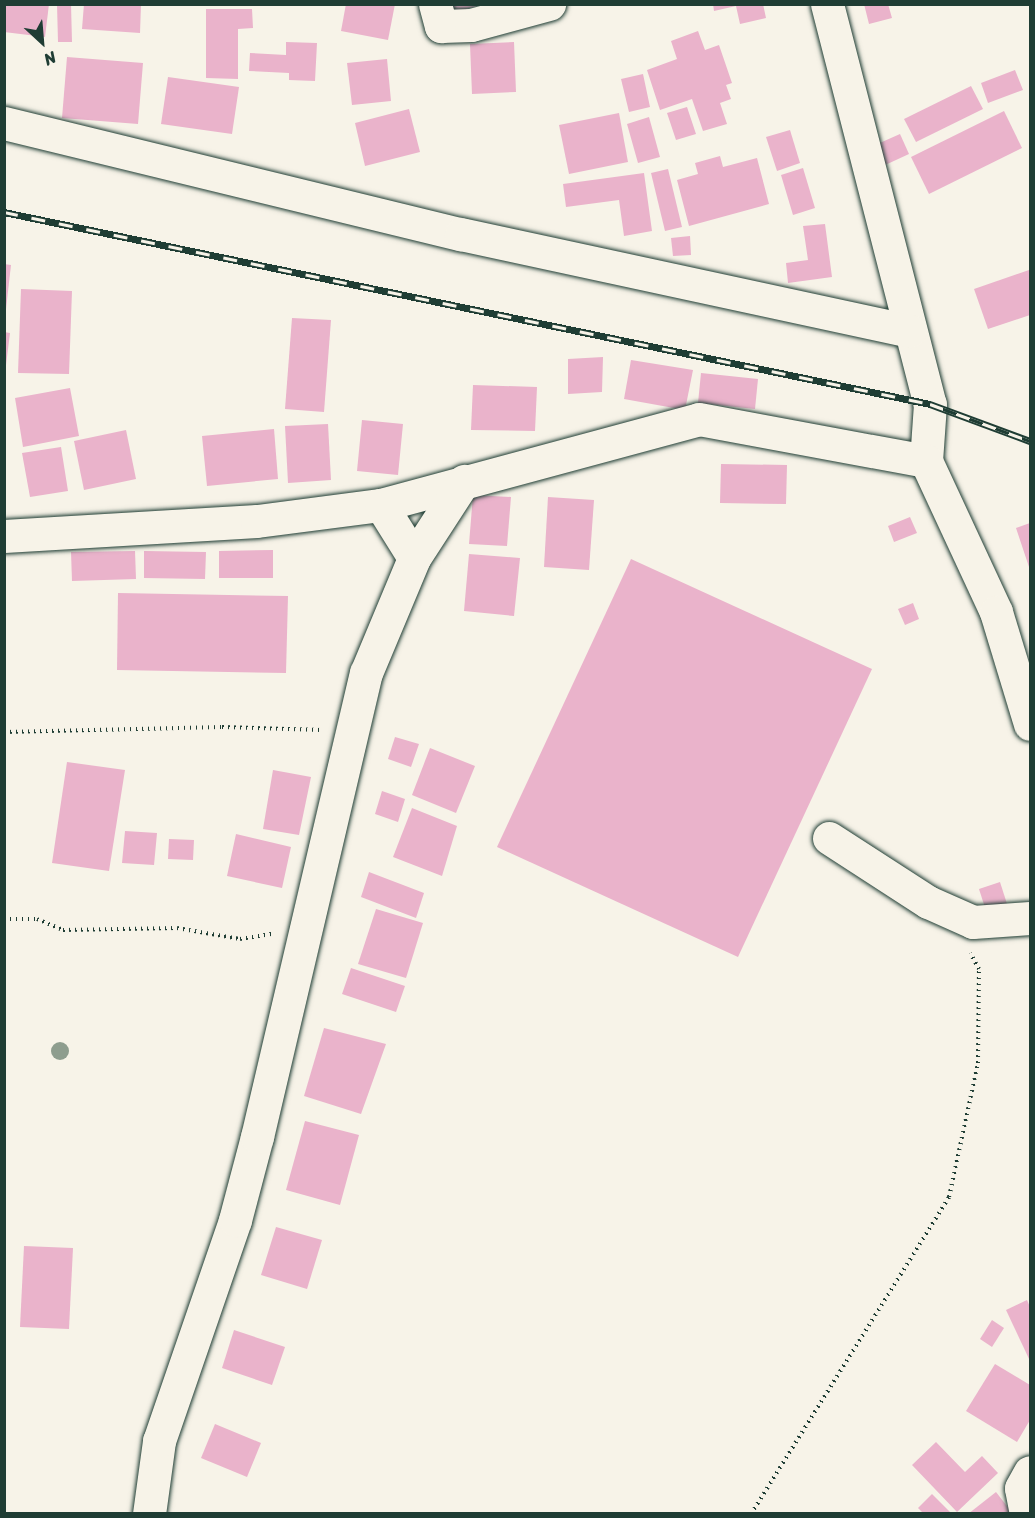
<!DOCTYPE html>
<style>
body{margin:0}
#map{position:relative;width:1035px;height:1518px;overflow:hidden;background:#f7f3e8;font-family:Sriracha,sans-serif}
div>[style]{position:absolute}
.building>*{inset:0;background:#eab3cb}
.path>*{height:4px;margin-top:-2px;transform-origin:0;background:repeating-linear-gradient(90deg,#1f3d34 0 1.5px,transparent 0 6px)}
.roads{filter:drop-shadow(0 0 2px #1f3d34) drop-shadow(0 0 2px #1f3d34)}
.street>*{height:33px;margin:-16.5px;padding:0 16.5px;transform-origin:16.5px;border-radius:16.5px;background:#f7f3e8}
.rail>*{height:7px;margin-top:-3.5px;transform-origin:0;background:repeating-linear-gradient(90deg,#f7f3e8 0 14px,#1f3d34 0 28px);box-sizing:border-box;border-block:2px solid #1f3d34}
.trees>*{width:18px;height:18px;margin:-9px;border-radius:50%;background:#8e9d8e}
span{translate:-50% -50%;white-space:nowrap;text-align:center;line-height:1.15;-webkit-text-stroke:4.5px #f7f3e8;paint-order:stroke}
.frame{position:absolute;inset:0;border:6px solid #1f3d34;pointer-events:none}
.north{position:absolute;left:12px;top:12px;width:60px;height:60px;-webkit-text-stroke:4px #f7f3e8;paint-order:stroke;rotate:154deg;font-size:16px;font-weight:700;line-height:24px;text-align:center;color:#1f3d34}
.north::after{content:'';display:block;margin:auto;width:21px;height:27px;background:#1f3d34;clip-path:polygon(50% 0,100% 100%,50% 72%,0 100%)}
</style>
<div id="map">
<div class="building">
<div style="clip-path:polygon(4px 4px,49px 4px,45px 37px,4px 32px)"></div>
<div style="clip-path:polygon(57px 4px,71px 4px,72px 42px,58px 42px)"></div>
<div style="clip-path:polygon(84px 4px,141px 4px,140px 33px,82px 29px)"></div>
<div style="clip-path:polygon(346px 4px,395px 4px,388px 40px,341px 31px)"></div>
<div style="clip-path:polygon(452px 4px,481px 4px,481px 5px,454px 12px)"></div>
<div style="clip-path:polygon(713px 4px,763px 4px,766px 18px,740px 24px,736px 6px,714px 11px)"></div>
<div style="clip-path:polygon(864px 4px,888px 4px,892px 18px,869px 24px)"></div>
<div style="clip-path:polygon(206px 9px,252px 9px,253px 28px,238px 29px,238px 79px,206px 78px)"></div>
<div style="clip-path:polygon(698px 31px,705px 50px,719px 45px,732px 83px,726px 85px,731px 99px,720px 103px,727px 124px,703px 131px,692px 99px,660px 110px,647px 70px,677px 59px,671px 41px)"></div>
<div style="clip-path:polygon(286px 42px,317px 43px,315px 81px,289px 80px,289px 73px,249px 71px,250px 53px,286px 55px)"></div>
<div style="clip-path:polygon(514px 42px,516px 92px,472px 94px,470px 44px)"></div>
<div style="clip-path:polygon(67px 57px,143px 63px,138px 124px,62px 118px)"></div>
<div style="clip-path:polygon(387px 59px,391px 101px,352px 105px,347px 63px)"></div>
<div style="clip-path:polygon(1015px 70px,1023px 90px,988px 103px,981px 83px)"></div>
<div style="clip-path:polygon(643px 74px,650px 107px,629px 112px,621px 79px)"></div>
<div style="clip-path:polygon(168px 77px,239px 87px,232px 134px,161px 124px)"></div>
<div style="clip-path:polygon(971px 86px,983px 109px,916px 142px,904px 119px)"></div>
<div style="clip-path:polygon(687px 107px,696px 134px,676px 140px,667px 113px)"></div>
<div style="clip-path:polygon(409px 109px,420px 152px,365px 166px,355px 123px)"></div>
<div style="clip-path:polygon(1004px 111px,1022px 148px,929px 194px,911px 157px)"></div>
<div style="clip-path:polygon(619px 113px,628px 162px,569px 174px,559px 125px)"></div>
<div style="clip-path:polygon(649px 117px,660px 157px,638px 163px,627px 124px)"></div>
<div style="clip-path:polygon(790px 130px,800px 163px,777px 171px,766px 137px)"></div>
<div style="clip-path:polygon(900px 134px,909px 154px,883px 166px,873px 146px)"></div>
<div style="clip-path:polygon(720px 156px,723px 167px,757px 158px,769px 204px,689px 226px,677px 180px,698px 174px,695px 163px)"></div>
<div style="clip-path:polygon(803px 168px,815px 208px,793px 215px,781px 175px)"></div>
<div style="clip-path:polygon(668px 169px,682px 227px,665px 231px,651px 173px)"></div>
<div style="clip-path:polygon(644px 173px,652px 231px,624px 236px,619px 200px,566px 207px,563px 184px)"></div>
<div style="clip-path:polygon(825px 224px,832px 277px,788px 283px,786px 263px,808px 260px,803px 226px)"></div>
<div style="clip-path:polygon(690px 236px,691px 255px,673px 256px,671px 238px)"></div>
<div style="clip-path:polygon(4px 264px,11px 265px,6px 309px,4px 309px)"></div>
<div style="clip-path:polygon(1029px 270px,1030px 315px,988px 329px,974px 289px)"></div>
<div style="clip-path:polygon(21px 289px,72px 291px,69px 374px,18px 373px)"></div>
<div style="clip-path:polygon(292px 318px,331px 320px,324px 412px,285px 409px)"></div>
<div style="clip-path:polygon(4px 332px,10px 333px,6px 365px,4px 365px)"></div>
<div style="clip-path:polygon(603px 357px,602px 392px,568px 394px,568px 359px)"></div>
<div style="clip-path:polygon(631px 360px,693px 370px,685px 410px,624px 399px)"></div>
<div style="clip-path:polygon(701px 373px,758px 379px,755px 409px,698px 403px)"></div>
<div style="clip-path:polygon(473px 385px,537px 387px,535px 431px,471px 430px)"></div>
<div style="clip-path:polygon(70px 388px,79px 436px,23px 447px,15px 398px)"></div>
<div style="clip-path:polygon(362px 420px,403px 424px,398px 475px,357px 471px)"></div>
<div style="clip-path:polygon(328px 424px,331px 480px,288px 483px,285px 426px)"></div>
<div style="clip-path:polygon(274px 429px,278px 479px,207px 486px,202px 436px)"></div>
<div style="clip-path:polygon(126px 430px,136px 479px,84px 490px,74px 441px)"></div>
<div style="clip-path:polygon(61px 447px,68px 491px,30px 497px,22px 453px)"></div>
<div style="clip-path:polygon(721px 464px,787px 465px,786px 504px,720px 503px)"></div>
<div style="clip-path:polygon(473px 495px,511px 497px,507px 546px,469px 544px)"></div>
<div style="clip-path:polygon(548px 497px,594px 500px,589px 570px,544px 567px)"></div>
<div style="clip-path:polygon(910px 517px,917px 533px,894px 542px,888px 526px)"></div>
<div style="clip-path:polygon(1030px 523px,1030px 570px,1016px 528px)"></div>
<div style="clip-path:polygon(273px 550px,273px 578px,219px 578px,219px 551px)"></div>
<div style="clip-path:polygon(135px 551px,136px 579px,72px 581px,71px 552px)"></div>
<div style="clip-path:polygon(144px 551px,206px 552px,205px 579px,144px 578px)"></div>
<div style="clip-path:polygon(469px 554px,520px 558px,514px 616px,464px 611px)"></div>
<div style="clip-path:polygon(631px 559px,872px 669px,738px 957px,497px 847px)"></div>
<div style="clip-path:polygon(118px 593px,288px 596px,286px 673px,117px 670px)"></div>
<div style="clip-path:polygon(913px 603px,919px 619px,905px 625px,898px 609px)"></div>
<div style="clip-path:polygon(395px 737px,419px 744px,411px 767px,388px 759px)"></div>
<div style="clip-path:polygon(430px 748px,475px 766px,456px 813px,412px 795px)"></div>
<div style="clip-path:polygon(67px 762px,125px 770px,109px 871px,52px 863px)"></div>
<div style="clip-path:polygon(273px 770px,311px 777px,299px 835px,263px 829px)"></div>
<div style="clip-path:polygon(382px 791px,405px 799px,398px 822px,375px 814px)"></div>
<div style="clip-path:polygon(412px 808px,457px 826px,442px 876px,393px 857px)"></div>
<div style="clip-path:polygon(125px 831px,157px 833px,154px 865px,122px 863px)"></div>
<div style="clip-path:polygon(236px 834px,291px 847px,282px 888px,227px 876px)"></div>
<div style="clip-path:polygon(169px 839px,194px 840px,193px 860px,168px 859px)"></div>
<div style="clip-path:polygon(369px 872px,424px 893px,416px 918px,361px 897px)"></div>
<div style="clip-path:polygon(1000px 882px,1008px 907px,987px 914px,979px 889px)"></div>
<div style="clip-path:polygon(376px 909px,423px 923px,406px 978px,358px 964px)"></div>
<div style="clip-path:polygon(351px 968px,405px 986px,396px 1012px,342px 994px)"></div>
<div style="clip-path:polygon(324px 1028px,386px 1044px,361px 1114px,304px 1096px)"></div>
<div style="clip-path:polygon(305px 1121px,359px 1135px,340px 1205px,286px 1190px)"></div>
<div style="clip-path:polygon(276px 1227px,322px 1240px,307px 1289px,261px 1275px)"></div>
<div style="clip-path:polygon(24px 1246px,73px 1248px,69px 1329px,20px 1327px)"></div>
<div style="clip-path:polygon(1027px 1300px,1030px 1307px,1030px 1361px,1006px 1310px)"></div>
<div style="clip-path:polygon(992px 1320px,1004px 1328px,992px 1347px,980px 1339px)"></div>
<div style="clip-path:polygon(234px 1330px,285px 1347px,272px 1385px,222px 1368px)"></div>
<div style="clip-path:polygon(995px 1364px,1030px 1385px,1030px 1420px,1017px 1442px,966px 1411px)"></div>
<div style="clip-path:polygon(215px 1424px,261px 1443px,247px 1477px,201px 1458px)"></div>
<div style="clip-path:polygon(936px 1442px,965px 1472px,982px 1456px,998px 1473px,957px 1512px,912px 1465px)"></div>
<div style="clip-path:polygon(996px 1492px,1013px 1514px,968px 1514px)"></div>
<div style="clip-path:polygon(932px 1494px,952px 1514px,924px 1514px,918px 1508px)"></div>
</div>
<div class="path">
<div style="left:4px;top:732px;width:218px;rotate:-1.3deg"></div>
<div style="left:222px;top:727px;width:99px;rotate:1.7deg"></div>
<div style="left:4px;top:919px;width:33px"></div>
<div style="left:37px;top:919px;width:28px;rotate:23deg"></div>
<div style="left:63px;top:930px;width:114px;rotate:-1deg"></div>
<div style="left:177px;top:928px;width:64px;rotate:9.9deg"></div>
<div style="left:240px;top:939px;width:33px;rotate:-9deg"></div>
<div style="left:751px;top:1514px;width:374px;rotate:-58deg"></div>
<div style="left:949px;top:1197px;width:137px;rotate:-77.8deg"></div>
<div style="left:978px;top:1063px;width:94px;rotate:-89.4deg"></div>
<div style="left:979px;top:969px;width:18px;rotate:-119deg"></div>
</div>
<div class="roads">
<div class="street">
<div style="left:435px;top:4px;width:23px;rotate:75deg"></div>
<div style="left:441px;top:26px;width:30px;rotate:-2deg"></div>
<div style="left:471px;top:25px;width:81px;rotate:-15.1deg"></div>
<div style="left:827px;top:4px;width:413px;rotate:75.6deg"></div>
<div style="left:930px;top:404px;width:57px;rotate:94deg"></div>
<div style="left:926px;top:461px;width:166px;rotate:65.1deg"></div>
<div style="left:996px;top:612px;width:117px;rotate:73.1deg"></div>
<div style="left:4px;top:123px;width:470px;rotate:13.7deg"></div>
<div style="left:461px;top:234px;width:459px;rotate:12.2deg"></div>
<div style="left:381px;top:505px;width:62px;rotate:58.1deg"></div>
<div style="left:4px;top:536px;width:253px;rotate:-3.4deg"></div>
<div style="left:257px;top:521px;width:125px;rotate:-7.4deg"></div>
<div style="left:381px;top:505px;width:329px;rotate:-15.1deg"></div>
<div style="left:699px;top:419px;width:231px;rotate:10.5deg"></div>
<div style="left:829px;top:838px;width:118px;rotate:32.9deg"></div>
<div style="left:928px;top:902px;width:49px;rotate:24deg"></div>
<div style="left:973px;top:922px;width:57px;rotate:-4deg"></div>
<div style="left:149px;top:1514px;width:74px;rotate:-82.2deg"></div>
<div style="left:159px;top:1441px;width:234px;rotate:-71deg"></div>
<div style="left:235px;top:1220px;width:86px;rotate:-75.2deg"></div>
<div style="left:257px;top:1137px;width:477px;rotate:-76.8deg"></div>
<div style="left:366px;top:673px;width:125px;rotate:-67.3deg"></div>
<div style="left:414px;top:558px;width:92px;rotate:-57deg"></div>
<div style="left:1026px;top:1514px;width:26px;rotate:-101deg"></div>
<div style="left:1021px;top:1488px;width:18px;rotate:-61deg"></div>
</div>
</div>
<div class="rail">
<div style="left:4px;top:212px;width:946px;rotate:11.71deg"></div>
<div style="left:930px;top:404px;width:107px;rotate:20.3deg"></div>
</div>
<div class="trees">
<div style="left:60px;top:1051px"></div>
</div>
<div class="frame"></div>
<div class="north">N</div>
</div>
